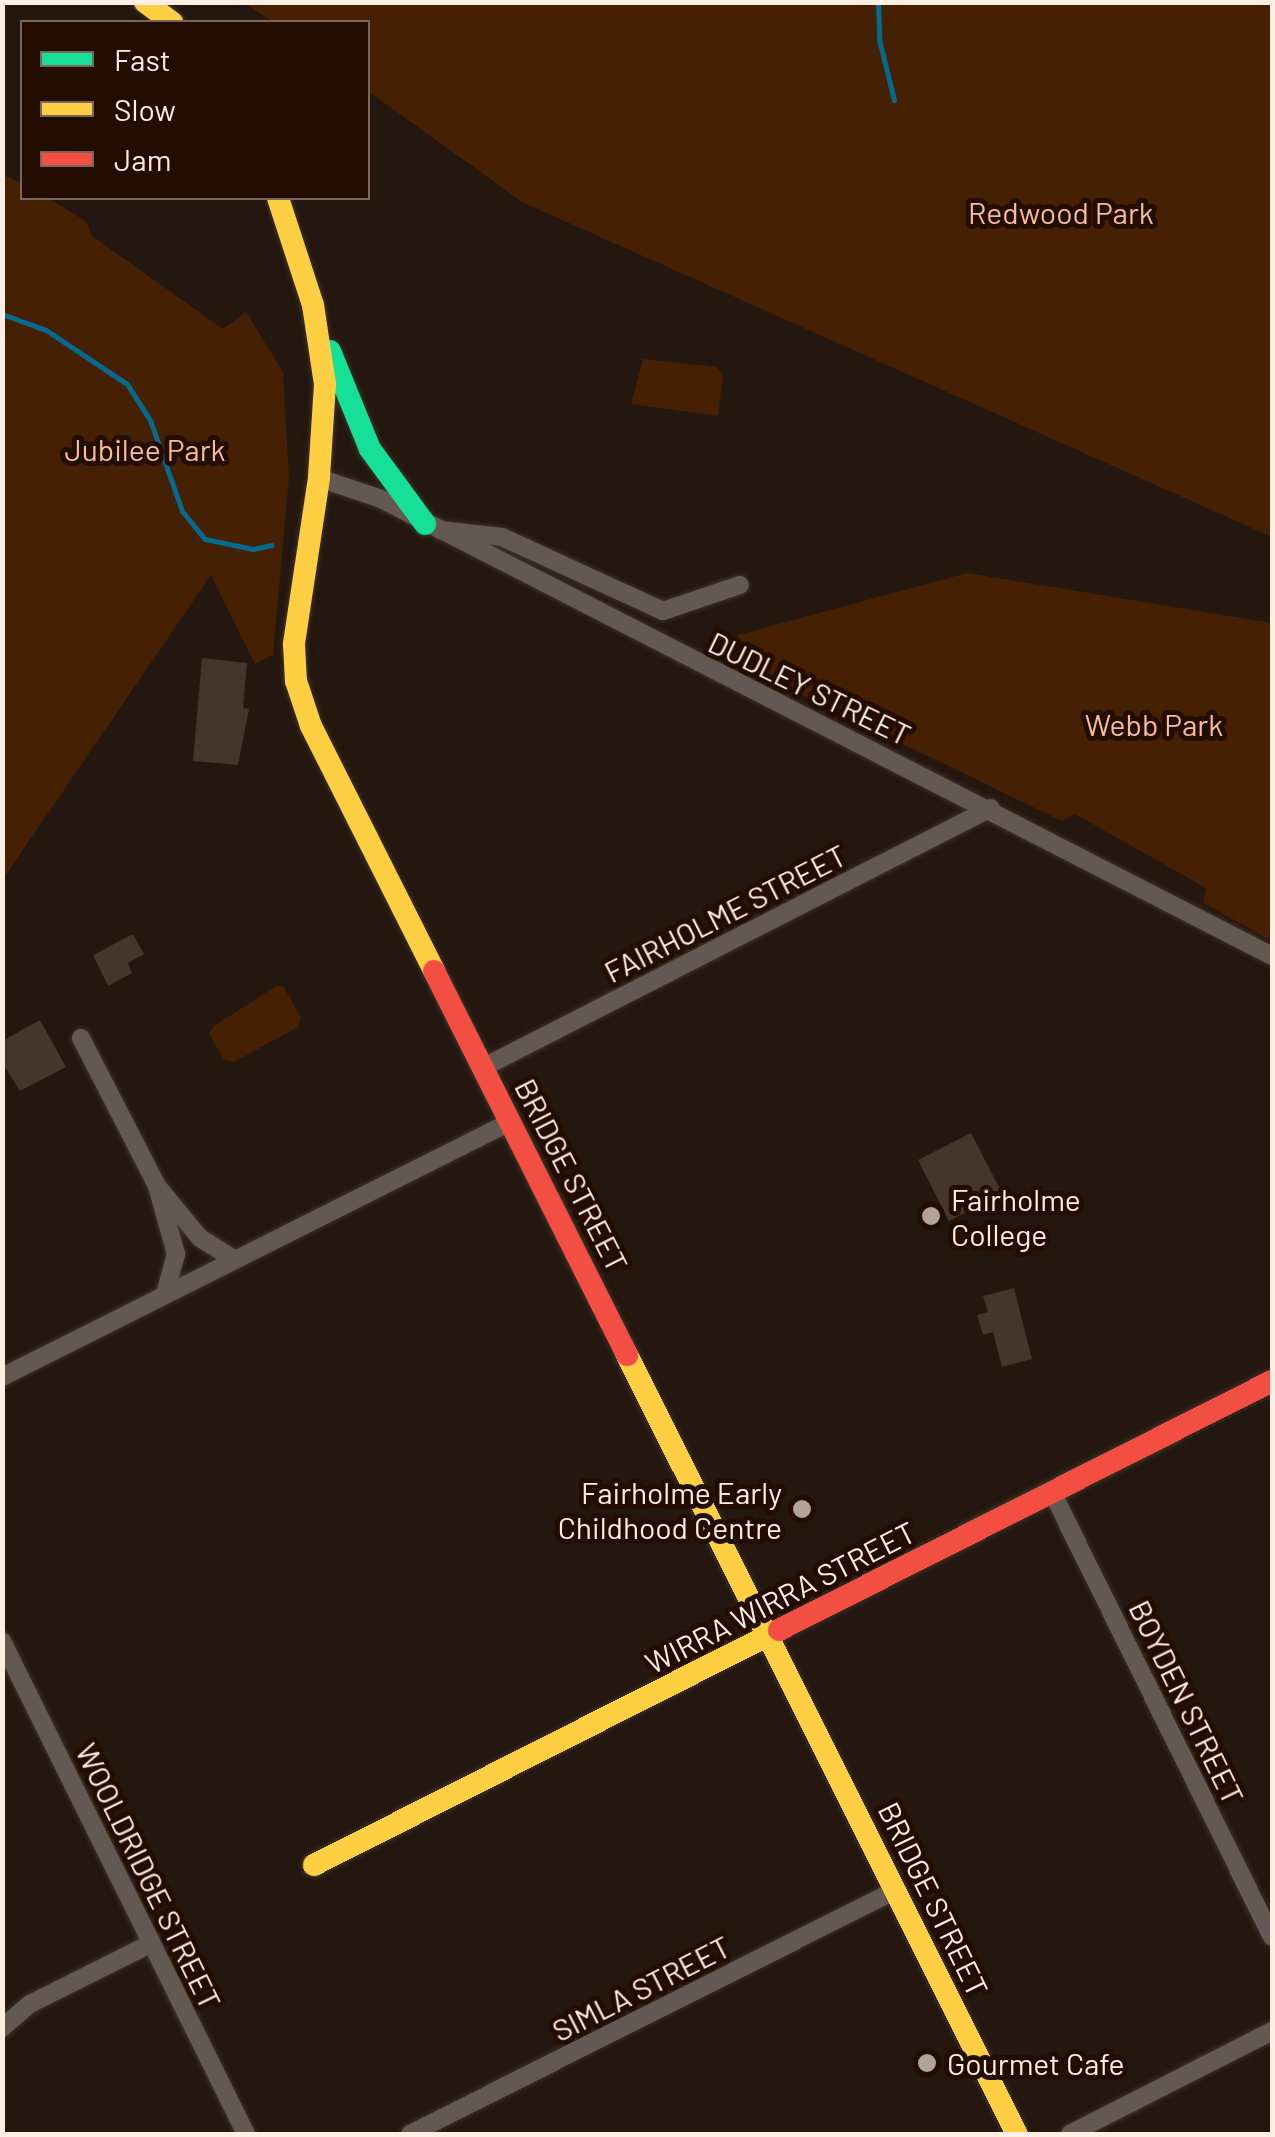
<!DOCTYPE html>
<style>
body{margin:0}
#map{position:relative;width:1275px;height:2137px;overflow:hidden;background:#24170f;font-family:Barlow,sans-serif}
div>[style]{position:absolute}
.green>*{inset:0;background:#462002}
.stream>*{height:5px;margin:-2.5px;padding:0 2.5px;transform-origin:2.5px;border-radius:2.5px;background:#046a8f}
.building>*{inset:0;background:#45352a}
.roads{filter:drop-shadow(0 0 2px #3d322a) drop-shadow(0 0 2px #3d322a)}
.street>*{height:18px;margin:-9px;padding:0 9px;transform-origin:9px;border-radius:9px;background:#645952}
.fast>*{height:22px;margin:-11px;padding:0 11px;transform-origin:11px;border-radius:11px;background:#16e098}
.slow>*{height:22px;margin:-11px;padding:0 11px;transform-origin:11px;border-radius:11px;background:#ffcf43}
.jam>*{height:22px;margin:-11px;padding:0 11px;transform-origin:11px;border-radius:11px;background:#f24e42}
.dots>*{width:28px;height:28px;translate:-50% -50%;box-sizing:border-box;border:5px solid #230c00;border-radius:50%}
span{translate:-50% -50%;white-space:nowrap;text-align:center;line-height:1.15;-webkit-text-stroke:10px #230c00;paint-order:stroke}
.park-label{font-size:30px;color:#f7bd99}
.street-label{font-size:30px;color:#ffeee3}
.poi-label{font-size:30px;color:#ffeee3}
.left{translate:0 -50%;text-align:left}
.right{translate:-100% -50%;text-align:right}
.frame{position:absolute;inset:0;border:5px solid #ffeee3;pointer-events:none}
.legend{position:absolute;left:20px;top:20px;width:350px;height:180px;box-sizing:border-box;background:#230c00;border:2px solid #7b665b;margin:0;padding:12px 18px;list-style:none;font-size:30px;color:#ffeee3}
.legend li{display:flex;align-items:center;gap:20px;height:50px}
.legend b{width:50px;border:2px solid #7b665b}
</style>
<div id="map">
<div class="green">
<div style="clip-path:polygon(245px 3px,1272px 3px,1272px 537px,522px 202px,368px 91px,368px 22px,273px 22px)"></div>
<div style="clip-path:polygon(2px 174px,22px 184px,22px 198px,48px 198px,87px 222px,91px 235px,223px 329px,246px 312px,283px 372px,289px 478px,273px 655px,255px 664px,211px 575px,3px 879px)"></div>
<div style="clip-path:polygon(643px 359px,717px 367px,723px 376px,718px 416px,631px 404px)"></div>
<div style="clip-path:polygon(967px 573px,1272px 623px,1272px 941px,1203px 903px,1206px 888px,1075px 814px,1062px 821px,746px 668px,727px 638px)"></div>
<div style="clip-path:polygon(276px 986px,283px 986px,301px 1018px,298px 1027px,234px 1062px,224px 1060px,209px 1033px,214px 1026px)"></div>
</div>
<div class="stream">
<div style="left:878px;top:2px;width:37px;rotate:88deg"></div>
<div style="left:879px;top:39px;width:63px;rotate:76.2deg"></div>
<div style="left:2px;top:314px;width:47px;rotate:20deg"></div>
<div style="left:46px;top:330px;width:97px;rotate:33.7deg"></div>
<div style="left:127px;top:384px;width:43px;rotate:57.4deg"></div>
<div style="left:150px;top:420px;width:96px;rotate:70.6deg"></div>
<div style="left:182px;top:511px;width:36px;rotate:51deg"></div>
<div style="left:205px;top:539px;width:49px;rotate:11.8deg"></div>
<div style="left:253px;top:549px;width:19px;rotate:-12deg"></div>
</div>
<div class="building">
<div style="clip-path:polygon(202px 658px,247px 663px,243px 708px,249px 709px,238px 765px,193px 761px)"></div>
<div style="clip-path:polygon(133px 934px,144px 954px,128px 963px,132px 973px,108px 986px,93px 955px)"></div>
<div style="clip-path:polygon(40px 1020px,66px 1067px,20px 1091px,2px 1062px,2px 1041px)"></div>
<div style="clip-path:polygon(971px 1133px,1002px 1193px,949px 1221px,918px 1160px)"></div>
<div style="clip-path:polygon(1014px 1288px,1032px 1359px,1002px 1367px,993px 1332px,983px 1335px,977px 1315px,988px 1312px,983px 1296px)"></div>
</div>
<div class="roads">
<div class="street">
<div style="left:319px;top:478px;width:65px;rotate:18.7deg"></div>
<div style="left:381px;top:499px;width:1001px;rotate:27.15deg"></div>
<div style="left:440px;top:530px;width:62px;rotate:6.4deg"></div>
<div style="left:502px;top:537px;width:177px;rotate:24.7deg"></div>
<div style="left:663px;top:611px;width:81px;rotate:-18.7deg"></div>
<div style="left:81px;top:1038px;width:166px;rotate:62.8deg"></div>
<div style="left:157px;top:1186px;width:67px;rotate:50.4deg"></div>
<div style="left:200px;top:1238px;width:40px;rotate:32deg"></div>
<div style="left:484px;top:1067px;width:569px;rotate:-27.06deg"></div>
<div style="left:157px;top:1186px;width:71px;rotate:74.4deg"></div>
<div style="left:176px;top:1254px;width:41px;rotate:105.4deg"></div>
<div style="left:2px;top:1377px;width:568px;rotate:-26.66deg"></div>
<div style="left:1052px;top:1492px;width:496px;rotate:63.7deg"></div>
<div style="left:2px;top:1641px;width:550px;rotate:63.67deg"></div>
<div style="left:2px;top:2028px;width:37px;rotate:-41deg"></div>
<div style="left:30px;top:2004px;width:136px;rotate:-26.6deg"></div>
<div style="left:410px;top:2134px;width:544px;rotate:-26.66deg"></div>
<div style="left:1070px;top:2134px;width:227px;rotate:-27deg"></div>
</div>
<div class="fast">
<div style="left:330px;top:351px;width:106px;rotate:67.8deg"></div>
<div style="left:370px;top:449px;width:93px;rotate:53.7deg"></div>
</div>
<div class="slow">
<div style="left:145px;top:2px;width:34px;rotate:37deg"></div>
<div style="left:278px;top:198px;width:113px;rotate:71.9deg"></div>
<div style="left:313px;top:305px;width:80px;rotate:81.4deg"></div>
<div style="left:325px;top:384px;width:94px;rotate:93.7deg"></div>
<div style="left:319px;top:478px;width:168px;rotate:98.6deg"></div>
<div style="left:294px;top:644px;width:37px;rotate:87deg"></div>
<div style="left:296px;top:681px;width:47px;rotate:71.6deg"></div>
<div style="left:311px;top:726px;width:274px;rotate:63.3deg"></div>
<div style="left:627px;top:1355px;width:871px;rotate:63.41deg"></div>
<div style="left:314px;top:1865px;width:521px;rotate:-26.81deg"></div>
</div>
<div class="jam">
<div style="left:434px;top:971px;width:430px;rotate:63.3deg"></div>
<div style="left:779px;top:1630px;width:552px;rotate:-26.8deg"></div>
</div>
</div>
<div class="dots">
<div style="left:931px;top:1216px;background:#b2a399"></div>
<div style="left:802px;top:1509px;background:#b2a399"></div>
<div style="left:927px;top:2063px;background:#b2a399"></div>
</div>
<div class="park-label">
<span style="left:1061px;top:212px">Redwood Park</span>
<span style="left:145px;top:449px">Jubilee Park</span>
<span style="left:1154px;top:724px">Webb Park</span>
</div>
<div class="street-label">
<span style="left:810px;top:688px;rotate:26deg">DUDLEY STREET</span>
<span style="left:725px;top:913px;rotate:-27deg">FAIRHOLME STREET</span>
<span style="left:572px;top:1175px;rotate:63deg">BRIDGE STREET</span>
<span style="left:780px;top:1597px;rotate:-27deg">WIRRA WIRRA STREET</span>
<span style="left:1187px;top:1702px;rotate:64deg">BOYDEN STREET</span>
<span style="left:149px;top:1876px;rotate:64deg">WOOLDRIDGE STREET</span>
<span style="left:934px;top:1899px;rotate:64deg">BRIDGE STREET</span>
<span style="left:641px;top:1988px;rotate:-27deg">SIMLA STREET</span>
</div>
<div class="poi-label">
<span class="left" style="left:951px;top:1216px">Fairholme<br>College</span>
<span class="right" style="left:782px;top:1509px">Fairholme Early<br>Childhood Centre</span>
<span class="left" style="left:947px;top:2063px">Gourmet Cafe</span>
</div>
<div class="frame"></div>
<ul class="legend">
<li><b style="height:12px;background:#16e098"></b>Fast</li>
<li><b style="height:12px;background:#ffcf43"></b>Slow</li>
<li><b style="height:12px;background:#f24e42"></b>Jam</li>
</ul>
</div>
